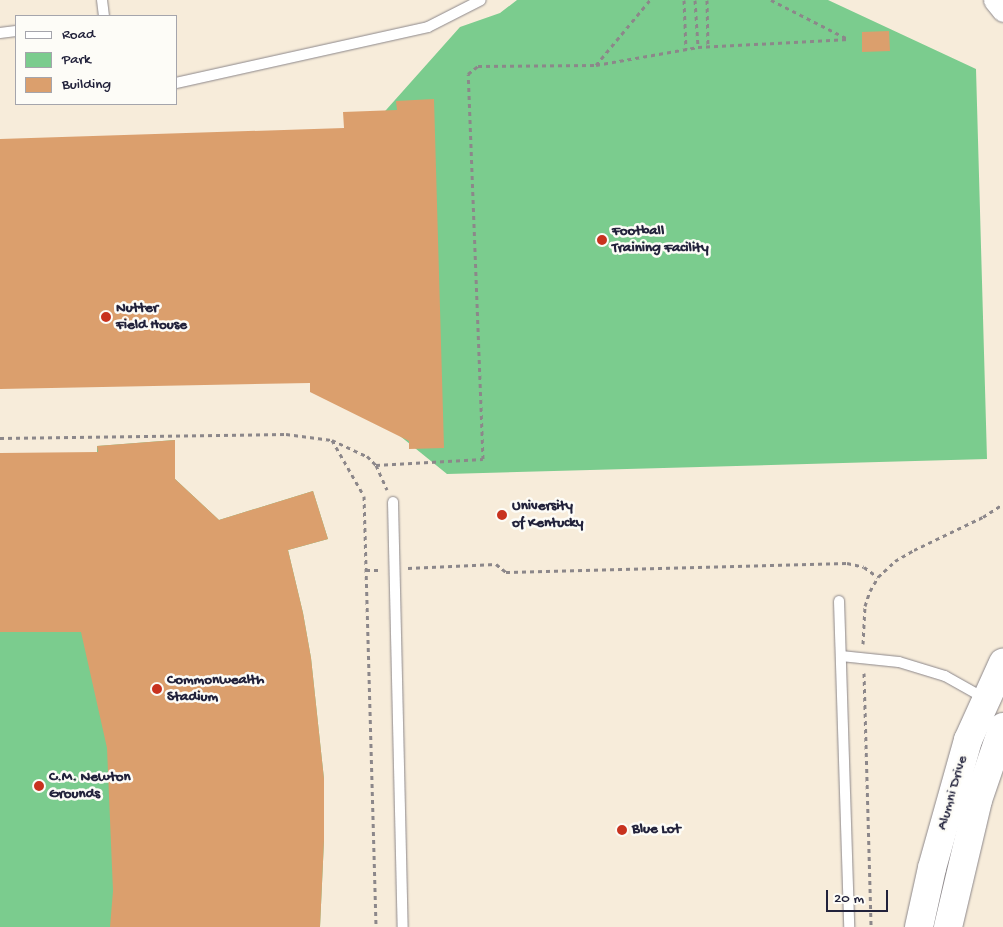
<!DOCTYPE html>
<style>
body{margin:0}
#map{position:relative;width:1003px;height:927px;overflow:hidden;background:#f7ecda;font-family:"Gochi Hand",sans-serif}
div>[style]{position:absolute}
.green>*{inset:0;background:#7bcc8e}
.building>*{inset:0;background:#db9f6d}
.path>*{height:3px;margin-top:-1.5px;transform-origin:0;background:repeating-linear-gradient(90deg,#8c878a 0 4px,transparent 0 8px)}
.roads{filter:drop-shadow(0 0 1px #8c878a) drop-shadow(0 0 1px #8c878a)}
.lane>*{height:10px;margin:-5px;padding:0 5px;transform-origin:5px;border-radius:5px;background:#fff}
.street>*{height:21px;margin:-10.5px;padding:0 10.5px;transform-origin:10.5px;border-radius:10.5px;background:#fff}
.secondary>*{height:28px;margin:-14px;padding:0 14px;transform-origin:14px;border-radius:14px;background:#fff}
.dots>*{width:14px;height:14px;translate:-50% -50%;box-sizing:border-box;border:2px solid #fdfcf7;border-radius:50%}
span{translate:-50% -50%;white-space:nowrap;text-align:center;line-height:1.15;-webkit-text-stroke:5px #fdfcf7;paint-order:stroke}
.poi-label{font-size:15px;color:#22223b;font-weight:700}
.left{translate:0 -50%;text-align:left}
.street-label{font-size:15px;color:#22223b}
.legend{position:absolute;left:15px;top:15px;width:162px;height:90px;box-sizing:border-box;background:#fdfcf7;border:1px solid #a5a5ac;margin:0;padding:6px 9px;list-style:none;font-size:15px;color:#22223b}
.legend li{display:flex;align-items:center;gap:10px;height:25px}
.legend b{width:25px;border:1px solid #a5a5ac}
.scale{position:absolute;left:826px;top:890px;width:62px;height:22px;box-sizing:border-box;border:2px solid #22223b;border-top:0;padding-left:6px;font-size:15px;line-height:18px;white-space:nowrap;color:#22223b;-webkit-text-stroke:4px #fdfcf7;paint-order:stroke}
</style>
<div id="map">
<div class="green">
<div style="clip-path:polygon(517px 0,828px 0,976px 69px,987px 459px,447px 474px,332px 381px,370px 128px,460px 27px,500px 13px)"></div>
<div style="clip-path:polygon(175px 440px,175px 479px,219px 520px,313px 491px,328px 539px,288px 550px,303px 613px,311px 658px,324px 779px,324px 840px,320px 927px,0 927px,0 453px,97px 453px,97px 446px)"></div>
</div>
<div class="building">
<div style="clip-path:polygon(889px 31px,890px 51px,862px 52px,862px 32px)"></div>
<div style="clip-path:polygon(434px 99px,444px 448px,409px 449px,409px 441px,310px 392px,310px 383px,0 389px,0 139px,344px 128px,343px 112px,397px 110px,396px 101px)"></div>
<div style="clip-path:polygon(175px 440px,175px 479px,219px 520px,313px 491px,328px 539px,288px 550px,303px 613px,311px 658px,324px 779px,324px 840px,320px 927px,110px 927px,113px 891px,107px 748px,81px 632px,0 632px,0 453px,98px 452px,97px 446px)"></div>
</div>
<div class="path">
<div style="left:684px;top:0;width:49px;rotate:87.7deg"></div>
<div style="left:695px;top:0;width:47px;rotate:86.3deg"></div>
<div style="left:707px;top:0;width:46px;rotate:88.8deg"></div>
<div style="left:771px;top:0;width:86px;rotate:26.9deg"></div>
<div style="left:596px;top:65px;width:85px;rotate:-50.3deg"></div>
<div style="left:0;top:438px;width:286px;rotate:-0.8deg"></div>
<div style="left:286px;top:434px;width:46px;rotate:7.4deg"></div>
<div style="left:332px;top:440px;width:38px;rotate:25deg"></div>
<div style="left:367px;top:456px;width:13px;rotate:45deg"></div>
<div style="left:376px;top:465px;width:27px;rotate:66deg"></div>
<div style="left:332px;top:440px;width:64px;rotate:60.3deg"></div>
<div style="left:364px;top:496px;width:431px;rotate:88.4deg"></div>
<div style="left:376px;top:465px;width:107px;rotate:-3.2deg"></div>
<div style="left:483px;top:459px;width:385px;rotate:-92.2deg"></div>
<div style="left:468px;top:74px;width:13px;rotate:-39deg"></div>
<div style="left:478px;top:66px;width:118px;rotate:-0.5deg"></div>
<div style="left:596px;top:65px;width:104px;rotate:-10deg"></div>
<div style="left:698px;top:47px;width:151px;rotate:-3deg"></div>
<div style="left:408px;top:568px;width:88px;rotate:-2.6deg"></div>
<div style="left:496px;top:564px;width:13px;rotate:39deg"></div>
<div style="left:506px;top:572px;width:341px;rotate:-1.5deg"></div>
<div style="left:847px;top:563px;width:17px;rotate:13deg"></div>
<div style="left:864px;top:567px;width:17px;rotate:36deg"></div>
<div style="left:366px;top:570px;width:13px"></div>
<div style="left:863px;top:644px;width:38px;rotate:-87deg"></div>
<div style="left:865px;top:606px;width:16px;rotate:-72deg"></div>
<div style="left:870px;top:591px;width:16px;rotate:-60deg"></div>
<div style="left:878px;top:577px;width:23px;rotate:-43deg"></div>
<div style="left:895px;top:561px;width:22px;rotate:-30deg"></div>
<div style="left:914px;top:550px;width:76px;rotate:-25.6deg"></div>
<div style="left:983px;top:517px;width:24px;rotate:-33deg"></div>
<div style="left:864px;top:673px;width:254px;rotate:88.4deg"></div>
</div>
<div class="roads">
<div class="lane">
<div style="left:102px;top:0;width:16px;rotate:83deg"></div>
<div style="left:0;top:33px;width:16px;rotate:-7deg"></div>
<div style="left:176px;top:83px;width:258px;rotate:-12.5deg"></div>
<div style="left:428px;top:27px;width:59px;rotate:-27deg"></div>
<div style="left:393px;top:502px;width:425px;rotate:88.7deg"></div>
<div style="left:839px;top:601px;width:326px;rotate:88.2deg"></div>
<div style="left:841px;top:656px;width:58px;rotate:5.9deg"></div>
<div style="left:899px;top:662px;width:48px;rotate:16.9deg"></div>
<div style="left:945px;top:676px;width:47px;rotate:29.3deg"></div>
</div>
<div class="street">
<div style="left:994px;top:0;width:14px;rotate:51deg"></div>
</div>
<div class="secondary">
<div style="left:919px;top:927px;width:60px;rotate:-77.6deg"></div>
<div style="left:932px;top:868px;width:133px;rotate:-74.3deg"></div>
<div style="left:968px;top:740px;width:85px;rotate:-65.6deg"></div>
<div style="left:948px;top:927px;width:130px;rotate:-76.7deg"></div>
<div style="left:978px;top:800px;width:77px;rotate:-71.1deg"></div>
</div>
</div>
<div class="dots">
<div style="left:602px;top:240px;background:#c8321e"></div>
<div style="left:106px;top:317px;background:#c8321e"></div>
<div style="left:502px;top:515px;background:#c8321e"></div>
<div style="left:157px;top:689px;background:#c8321e"></div>
<div style="left:39px;top:786px;background:#c8321e"></div>
<div style="left:622px;top:830px;background:#c8321e"></div>
</div>
<div class="poi-label">
<span class="left" style="left:612px;top:240px">Football<br>Training Facility</span>
<span class="left" style="left:116px;top:317px">Nutter<br>Field House</span>
<span class="left" style="left:512px;top:515px">University<br>of Kentucky</span>
<span class="left" style="left:167px;top:689px">Commonwealth<br>Stadium</span>
<span class="left" style="left:49px;top:786px">C.M. Newton<br>Grounds</span>
<span class="left" style="left:632px;top:830px">Blue Lot</span>
</div>
<div class="street-label">
<span style="left:953px;top:793px;rotate:-74deg">Alumni Drive</span>
</div>
<ul class="legend">
<li><b style="height:6px;background:#fff"></b>Road</li>
<li><b style="height:14px;background:#7bcc8e"></b>Park</li>
<li><b style="height:14px;background:#db9f6d"></b>Building</li>
</ul>
<div class="scale">20 m</div>
</div>
